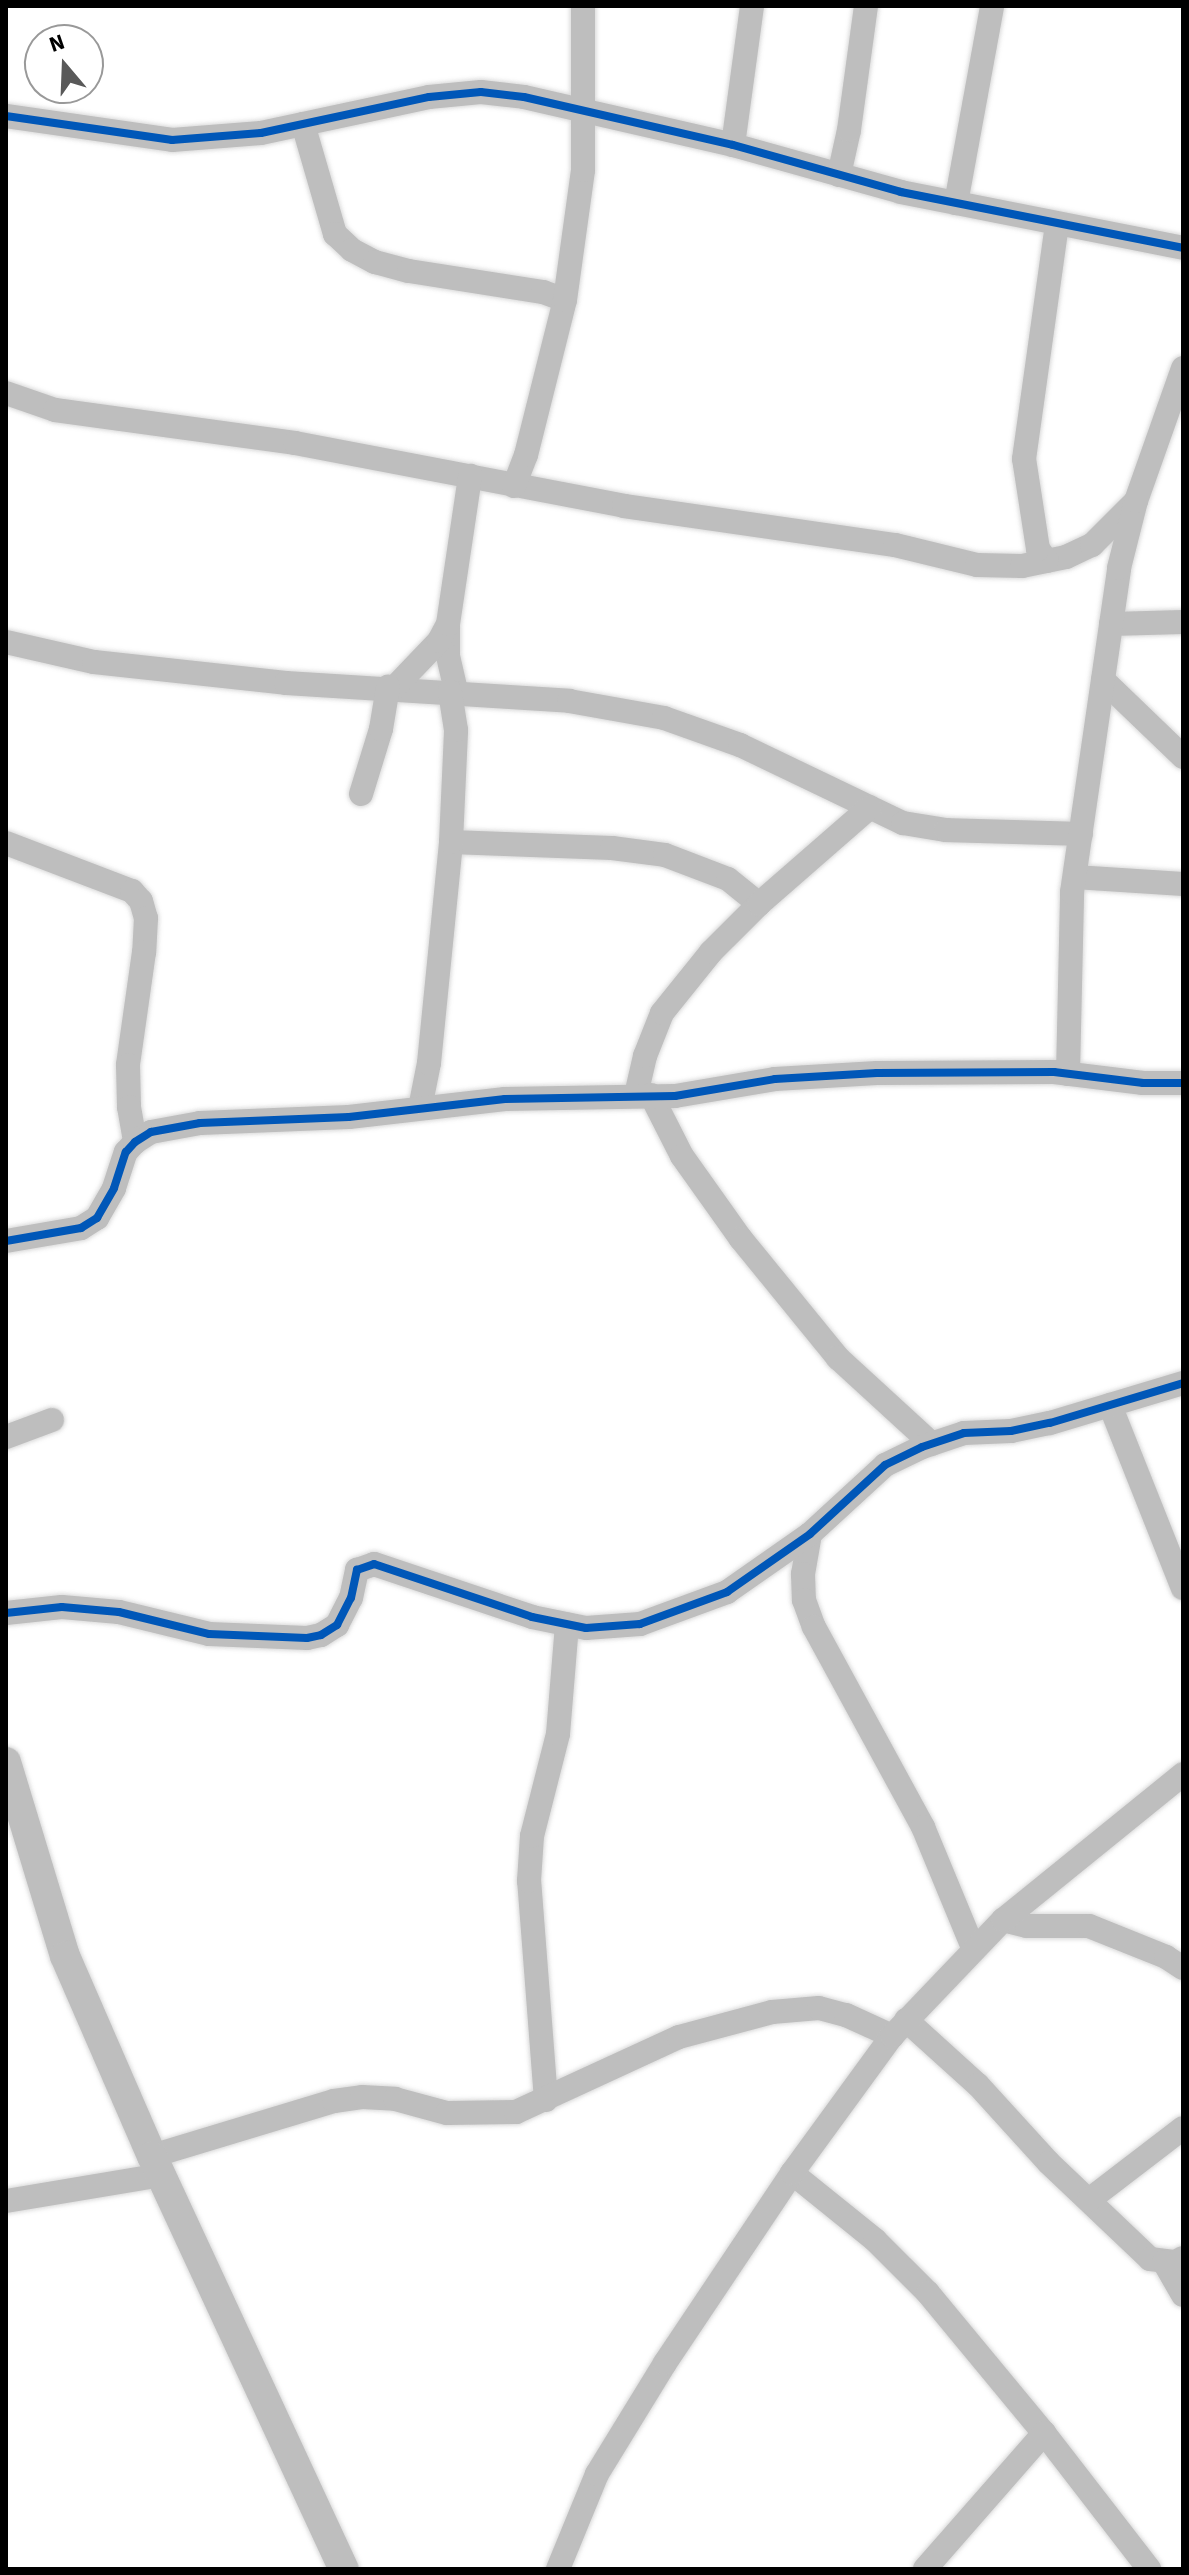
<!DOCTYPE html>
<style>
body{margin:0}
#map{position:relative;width:1189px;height:2575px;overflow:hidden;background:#fff;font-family:"Source Sans 3",sans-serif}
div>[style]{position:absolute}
.roads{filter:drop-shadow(0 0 2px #dbdbdb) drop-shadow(0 0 2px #dbdbdb)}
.minor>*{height:24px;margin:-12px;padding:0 12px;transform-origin:12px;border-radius:12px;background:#bebebe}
.major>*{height:30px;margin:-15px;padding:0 15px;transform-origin:15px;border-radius:15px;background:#bebebe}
.cycleway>*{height:8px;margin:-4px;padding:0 4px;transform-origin:4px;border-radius:4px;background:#0057b8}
span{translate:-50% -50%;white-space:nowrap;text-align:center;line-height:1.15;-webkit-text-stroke:6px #fff;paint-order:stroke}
.frame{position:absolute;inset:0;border:8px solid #000;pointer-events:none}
.north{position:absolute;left:24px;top:24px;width:80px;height:80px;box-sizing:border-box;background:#fff;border:2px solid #999;border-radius:50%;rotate:341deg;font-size:22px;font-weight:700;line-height:32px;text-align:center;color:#000}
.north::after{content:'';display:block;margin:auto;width:28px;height:36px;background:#595959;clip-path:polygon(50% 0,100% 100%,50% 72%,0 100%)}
</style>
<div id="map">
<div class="roads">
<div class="minor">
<div style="left:6px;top:116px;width:168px;rotate:8.2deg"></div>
<div style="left:172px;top:140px;width:89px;rotate:-4.5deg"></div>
<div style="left:261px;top:133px;width:172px;rotate:-12.1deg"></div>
<div style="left:429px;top:97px;width:52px;rotate:-5.5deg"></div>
<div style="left:481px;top:92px;width:43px;rotate:6.6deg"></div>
<div style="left:524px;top:97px;width:214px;rotate:12.9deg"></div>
<div style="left:733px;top:145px;width:174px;rotate:15.6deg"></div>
<div style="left:901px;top:192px;width:288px;rotate:11.2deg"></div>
<div style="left:303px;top:124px;width:115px;rotate:73.8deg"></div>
<div style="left:335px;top:234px;width:23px;rotate:43deg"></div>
<div style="left:352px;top:250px;width:26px;rotate:28deg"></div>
<div style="left:375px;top:262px;width:35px;rotate:15deg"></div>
<div style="left:409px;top:271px;width:136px;rotate:8.9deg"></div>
<div style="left:543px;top:292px;width:23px;rotate:20deg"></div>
<div style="left:733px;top:145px;width:140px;rotate:-82.2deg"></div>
<div style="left:839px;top:175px;width:46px;rotate:-77.5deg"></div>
<div style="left:849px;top:130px;width:125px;rotate:-82.2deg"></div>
<div style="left:956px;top:203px;width:200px;rotate:-79.6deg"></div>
<div style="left:6px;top:393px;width:52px;rotate:19.1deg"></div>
<div style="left:55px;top:410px;width:242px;rotate:7.8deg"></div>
<div style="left:295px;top:443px;width:335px;rotate:10.8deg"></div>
<div style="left:624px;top:506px;width:274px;rotate:8.2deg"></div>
<div style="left:895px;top:545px;width:84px;rotate:13.7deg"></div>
<div style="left:977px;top:565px;width:45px;rotate:1.3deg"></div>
<div style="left:1022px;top:566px;width:45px;rotate:-11.6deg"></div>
<div style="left:1066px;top:557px;width:29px;rotate:-25deg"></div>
<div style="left:1092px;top:545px;width:62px;rotate:-45deg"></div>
<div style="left:514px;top:486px;width:33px;rotate:-69deg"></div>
<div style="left:526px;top:455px;width:160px;rotate:-75.9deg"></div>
<div style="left:565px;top:300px;width:131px;rotate:-82.1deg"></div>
<div style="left:583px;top:170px;width:164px;rotate:-90deg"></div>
<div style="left:1047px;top:561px;width:15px;rotate:-127deg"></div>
<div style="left:1038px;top:549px;width:91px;rotate:-98.8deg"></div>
<div style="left:1024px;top:459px;width:236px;rotate:-82deg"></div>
<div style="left:1111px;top:624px;width:72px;rotate:-1.6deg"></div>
<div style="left:448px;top:627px;width:29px;rotate:90deg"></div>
<div style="left:448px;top:656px;width:36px;rotate:77deg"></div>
<div style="left:6px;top:642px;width:90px;rotate:12.8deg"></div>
<div style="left:94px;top:662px;width:193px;rotate:6.2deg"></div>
<div style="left:286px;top:683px;width:284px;rotate:3.6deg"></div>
<div style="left:569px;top:701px;width:97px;rotate:10.1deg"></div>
<div style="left:664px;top:718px;width:81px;rotate:19.6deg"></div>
<div style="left:740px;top:745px;width:181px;rotate:25.6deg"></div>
<div style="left:903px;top:823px;width:44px;rotate:9.2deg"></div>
<div style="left:946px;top:830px;width:135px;rotate:1.7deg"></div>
<div style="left:1103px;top:680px;width:111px;rotate:43.9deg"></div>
<div style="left:395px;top:687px;width:64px;rotate:-46.3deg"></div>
<div style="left:439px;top:641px;width:19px;rotate:-62deg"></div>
<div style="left:448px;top:624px;width:150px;rotate:-81.5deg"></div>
<div style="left:361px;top:794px;width:68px;rotate:-72.9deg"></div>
<div style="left:381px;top:729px;width:43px;rotate:-80.5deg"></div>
<div style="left:451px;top:842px;width:161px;rotate:2.1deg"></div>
<div style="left:612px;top:848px;width:53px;rotate:7.5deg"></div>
<div style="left:665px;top:855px;width:67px;rotate:20.9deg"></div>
<div style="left:728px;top:879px;width:40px;rotate:39deg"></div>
<div style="left:6px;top:843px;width:135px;rotate:20.9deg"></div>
<div style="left:132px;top:891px;width:13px;rotate:48deg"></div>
<div style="left:141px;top:901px;width:18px;rotate:74deg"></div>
<div style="left:146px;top:918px;width:34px;rotate:93deg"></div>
<div style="left:144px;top:952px;width:114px;rotate:98.1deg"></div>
<div style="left:128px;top:1065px;width:42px;rotate:88.6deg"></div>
<div style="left:129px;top:1107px;width:36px;rotate:80deg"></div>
<div style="left:1075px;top:877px;width:108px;rotate:3.7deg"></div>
<div style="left:1068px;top:1074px;width:182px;rotate:-88.7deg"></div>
<div style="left:1072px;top:892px;width:327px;rotate:-81.7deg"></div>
<div style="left:1119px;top:568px;width:69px;rotate:-75.8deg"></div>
<div style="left:1136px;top:501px;width:141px;rotate:-70.5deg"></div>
<div style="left:636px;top:1095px;width:40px;rotate:-77deg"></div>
<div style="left:645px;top:1056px;width:46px;rotate:-68.4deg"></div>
<div style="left:662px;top:1013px;width:78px;rotate:-51.2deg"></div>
<div style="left:711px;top:952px;width:68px;rotate:-45deg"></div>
<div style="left:759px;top:904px;width:147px;rotate:-41.1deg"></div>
<div style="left:651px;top:1095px;width:68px;rotate:63.1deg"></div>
<div style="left:682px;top:1156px;width:102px;rotate:54.6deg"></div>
<div style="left:741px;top:1239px;width:154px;rotate:50.8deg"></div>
<div style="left:838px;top:1358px;width:127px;rotate:42.5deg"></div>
<div style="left:420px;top:1108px;width:46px;rotate:-78.7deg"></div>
<div style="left:429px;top:1063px;width:222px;rotate:-84.3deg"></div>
<div style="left:451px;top:842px;width:112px;rotate:-87.4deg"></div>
<div style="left:456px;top:730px;width:39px;rotate:-99deg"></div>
<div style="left:6px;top:1241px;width:76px;rotate:-9.8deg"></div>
<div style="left:81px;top:1228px;width:19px;rotate:-32deg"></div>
<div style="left:97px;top:1218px;width:34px;rotate:-60deg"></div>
<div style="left:114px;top:1188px;width:38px;rotate:-72deg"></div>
<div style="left:126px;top:1152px;width:13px;rotate:-48deg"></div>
<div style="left:135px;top:1142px;width:19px;rotate:-32deg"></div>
<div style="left:151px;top:1132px;width:50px;rotate:-10.4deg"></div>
<div style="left:200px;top:1123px;width:149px;rotate:-2.3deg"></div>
<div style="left:349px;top:1117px;width:157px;rotate:-6.6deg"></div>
<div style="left:505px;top:1099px;width:170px;rotate:-1deg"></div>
<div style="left:675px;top:1096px;width:101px;rotate:-9.6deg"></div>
<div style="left:775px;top:1079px;width:102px;rotate:-3.4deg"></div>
<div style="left:877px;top:1073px;width:177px;rotate:-0.3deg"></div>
<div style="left:1054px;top:1072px;width:90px;rotate:7deg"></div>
<div style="left:1143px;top:1083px;width:40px"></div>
<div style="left:1110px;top:1405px;width:197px;rotate:68.3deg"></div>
<div style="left:6px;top:1437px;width:49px;rotate:-20.3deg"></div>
<div style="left:810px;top:1534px;width:41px;rotate:99.9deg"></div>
<div style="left:803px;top:1574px;width:26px;rotate:88deg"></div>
<div style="left:804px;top:1600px;width:29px;rotate:70deg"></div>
<div style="left:814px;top:1627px;width:228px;rotate:61.4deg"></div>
<div style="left:923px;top:1827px;width:131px;rotate:67.5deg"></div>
<div style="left:6px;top:1613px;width:56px;rotate:-6.1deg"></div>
<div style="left:62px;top:1607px;width:57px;rotate:5deg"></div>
<div style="left:119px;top:1612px;width:93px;rotate:13.7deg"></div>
<div style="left:209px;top:1634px;width:98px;rotate:2.3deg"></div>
<div style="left:307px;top:1638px;width:14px;rotate:-12deg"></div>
<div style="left:321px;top:1635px;width:19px;rotate:-32deg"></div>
<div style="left:337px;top:1625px;width:30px;rotate:-63deg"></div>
<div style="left:351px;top:1598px;width:29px;rotate:-78deg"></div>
<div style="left:357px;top:1570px;width:18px;rotate:-19deg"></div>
<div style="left:374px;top:1564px;width:167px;rotate:18.5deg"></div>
<div style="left:532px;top:1617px;width:55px;rotate:11.5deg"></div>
<div style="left:586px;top:1628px;width:54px;rotate:-4.2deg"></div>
<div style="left:640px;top:1624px;width:93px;rotate:-20.2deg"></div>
<div style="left:727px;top:1592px;width:101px;rotate:-34.9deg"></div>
<div style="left:810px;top:1534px;width:102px;rotate:-42.6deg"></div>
<div style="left:885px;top:1465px;width:41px;rotate:-25.9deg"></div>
<div style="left:922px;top:1447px;width:44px;rotate:-18.4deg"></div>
<div style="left:964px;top:1433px;width:47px;rotate:-2.4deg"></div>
<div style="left:1011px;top:1431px;width:40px;rotate:-12deg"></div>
<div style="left:1050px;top:1423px;width:139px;rotate:-16.7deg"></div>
<div style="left:1003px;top:1920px;width:25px;rotate:14deg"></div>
<div style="left:1027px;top:1926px;width:62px"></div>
<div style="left:1089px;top:1926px;width:83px;rotate:21.9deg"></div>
<div style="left:1166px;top:1957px;width:20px;rotate:33deg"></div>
<div style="left:906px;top:2020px;width:97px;rotate:42.1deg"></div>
<div style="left:978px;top:2085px;width:105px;rotate:47.7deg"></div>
<div style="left:1049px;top:2163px;width:139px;rotate:43.5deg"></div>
<div style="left:1150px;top:2259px;width:26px;rotate:7deg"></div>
<div style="left:1176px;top:2262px;width:8px;rotate:-30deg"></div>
<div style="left:546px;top:2100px;width:220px;rotate:-94.4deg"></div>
<div style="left:529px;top:1881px;width:45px;rotate:-86.2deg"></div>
<div style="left:532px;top:1836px;width:105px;rotate:-75.7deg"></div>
<div style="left:558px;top:1734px;width:110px;rotate:-85.3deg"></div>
<div style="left:152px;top:2156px;width:190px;rotate:-16.8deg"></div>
<div style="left:334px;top:2101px;width:28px;rotate:-8deg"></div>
<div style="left:362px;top:2097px;width:33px;rotate:3deg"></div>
<div style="left:395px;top:2099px;width:54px;rotate:15.1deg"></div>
<div style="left:447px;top:2113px;width:69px;rotate:-0.8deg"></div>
<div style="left:516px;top:2112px;width:179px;rotate:-24.7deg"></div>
<div style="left:679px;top:2037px;width:96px;rotate:-15deg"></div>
<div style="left:772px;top:2012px;width:47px;rotate:-4.9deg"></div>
<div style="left:819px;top:2008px;width:28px;rotate:15deg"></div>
<div style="left:846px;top:2015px;width:51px;rotate:24.5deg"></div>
<div style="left:792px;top:2173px;width:107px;rotate:38.9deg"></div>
<div style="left:875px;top:2240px;width:75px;rotate:45deg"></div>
<div style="left:928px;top:2293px;width:182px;rotate:50.4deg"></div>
<div style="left:1044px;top:2433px;width:172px;rotate:52.3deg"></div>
<div style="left:1089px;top:2200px;width:118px;rotate:-37.5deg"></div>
<div style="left:6px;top:2201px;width:157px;rotate:-9.5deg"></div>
<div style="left:1164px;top:2262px;width:38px;rotate:60deg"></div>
<div style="left:558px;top:2569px;width:103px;rotate:-67.7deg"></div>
<div style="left:597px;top:2474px;width:130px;rotate:-58.5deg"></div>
<div style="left:665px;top:2363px;width:229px;rotate:-56.2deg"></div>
<div style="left:792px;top:2173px;width:170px;rotate:-53.9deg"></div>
<div style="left:892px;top:2036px;width:161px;rotate:-46.3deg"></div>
<div style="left:1003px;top:1920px;width:232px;rotate:-39deg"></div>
<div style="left:925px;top:2569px;width:181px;rotate:-48.8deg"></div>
</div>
<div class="major">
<div style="left:6px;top:1762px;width:203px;rotate:73.1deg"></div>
<div style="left:65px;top:1956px;width:218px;rotate:66.5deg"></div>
<div style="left:152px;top:2156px;width:455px;rotate:65.1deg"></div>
</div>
</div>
<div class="cycleway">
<div style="left:6px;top:116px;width:168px;rotate:8.2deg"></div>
<div style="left:172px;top:140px;width:89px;rotate:-4.5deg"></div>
<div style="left:261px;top:133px;width:172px;rotate:-12.1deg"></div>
<div style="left:429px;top:97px;width:52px;rotate:-5.5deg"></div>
<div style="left:481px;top:92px;width:43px;rotate:6.6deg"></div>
<div style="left:524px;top:97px;width:214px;rotate:12.9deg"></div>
<div style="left:733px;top:145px;width:174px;rotate:15.6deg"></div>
<div style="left:901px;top:192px;width:288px;rotate:11.2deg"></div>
<div style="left:6px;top:1241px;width:76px;rotate:-9.8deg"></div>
<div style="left:81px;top:1228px;width:19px;rotate:-32deg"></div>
<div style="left:97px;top:1218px;width:34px;rotate:-60deg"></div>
<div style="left:114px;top:1188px;width:38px;rotate:-72deg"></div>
<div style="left:126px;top:1152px;width:13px;rotate:-48deg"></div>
<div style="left:135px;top:1142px;width:19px;rotate:-32deg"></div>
<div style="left:151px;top:1132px;width:50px;rotate:-10.4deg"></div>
<div style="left:200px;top:1123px;width:149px;rotate:-2.3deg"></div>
<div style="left:349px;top:1117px;width:157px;rotate:-6.6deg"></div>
<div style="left:505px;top:1099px;width:170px;rotate:-1deg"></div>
<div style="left:675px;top:1096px;width:101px;rotate:-9.6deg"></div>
<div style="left:775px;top:1079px;width:102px;rotate:-3.4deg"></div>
<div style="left:877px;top:1073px;width:177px;rotate:-0.3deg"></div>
<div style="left:1054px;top:1072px;width:90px;rotate:7deg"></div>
<div style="left:1143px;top:1083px;width:40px"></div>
<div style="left:6px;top:1613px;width:56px;rotate:-6.1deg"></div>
<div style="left:62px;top:1607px;width:57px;rotate:5deg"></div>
<div style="left:119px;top:1612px;width:93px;rotate:13.7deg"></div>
<div style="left:209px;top:1634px;width:98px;rotate:2.3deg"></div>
<div style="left:307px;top:1638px;width:14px;rotate:-12deg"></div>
<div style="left:321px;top:1635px;width:19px;rotate:-32deg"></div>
<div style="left:337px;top:1625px;width:30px;rotate:-63deg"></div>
<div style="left:351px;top:1598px;width:29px;rotate:-78deg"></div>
<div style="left:357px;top:1570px;width:18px;rotate:-19deg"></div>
<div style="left:374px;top:1564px;width:167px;rotate:18.5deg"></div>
<div style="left:532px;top:1617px;width:55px;rotate:11.5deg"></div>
<div style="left:586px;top:1628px;width:54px;rotate:-4.2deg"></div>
<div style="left:640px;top:1624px;width:93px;rotate:-20.2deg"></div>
<div style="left:727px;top:1592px;width:101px;rotate:-34.9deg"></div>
<div style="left:810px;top:1534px;width:102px;rotate:-42.6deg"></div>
<div style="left:885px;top:1465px;width:41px;rotate:-25.9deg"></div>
<div style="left:922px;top:1447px;width:44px;rotate:-18.4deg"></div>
<div style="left:964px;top:1433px;width:47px;rotate:-2.4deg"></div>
<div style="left:1011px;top:1431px;width:40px;rotate:-12deg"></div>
<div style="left:1050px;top:1423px;width:139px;rotate:-16.7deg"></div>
</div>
<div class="frame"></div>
<div class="north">N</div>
</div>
